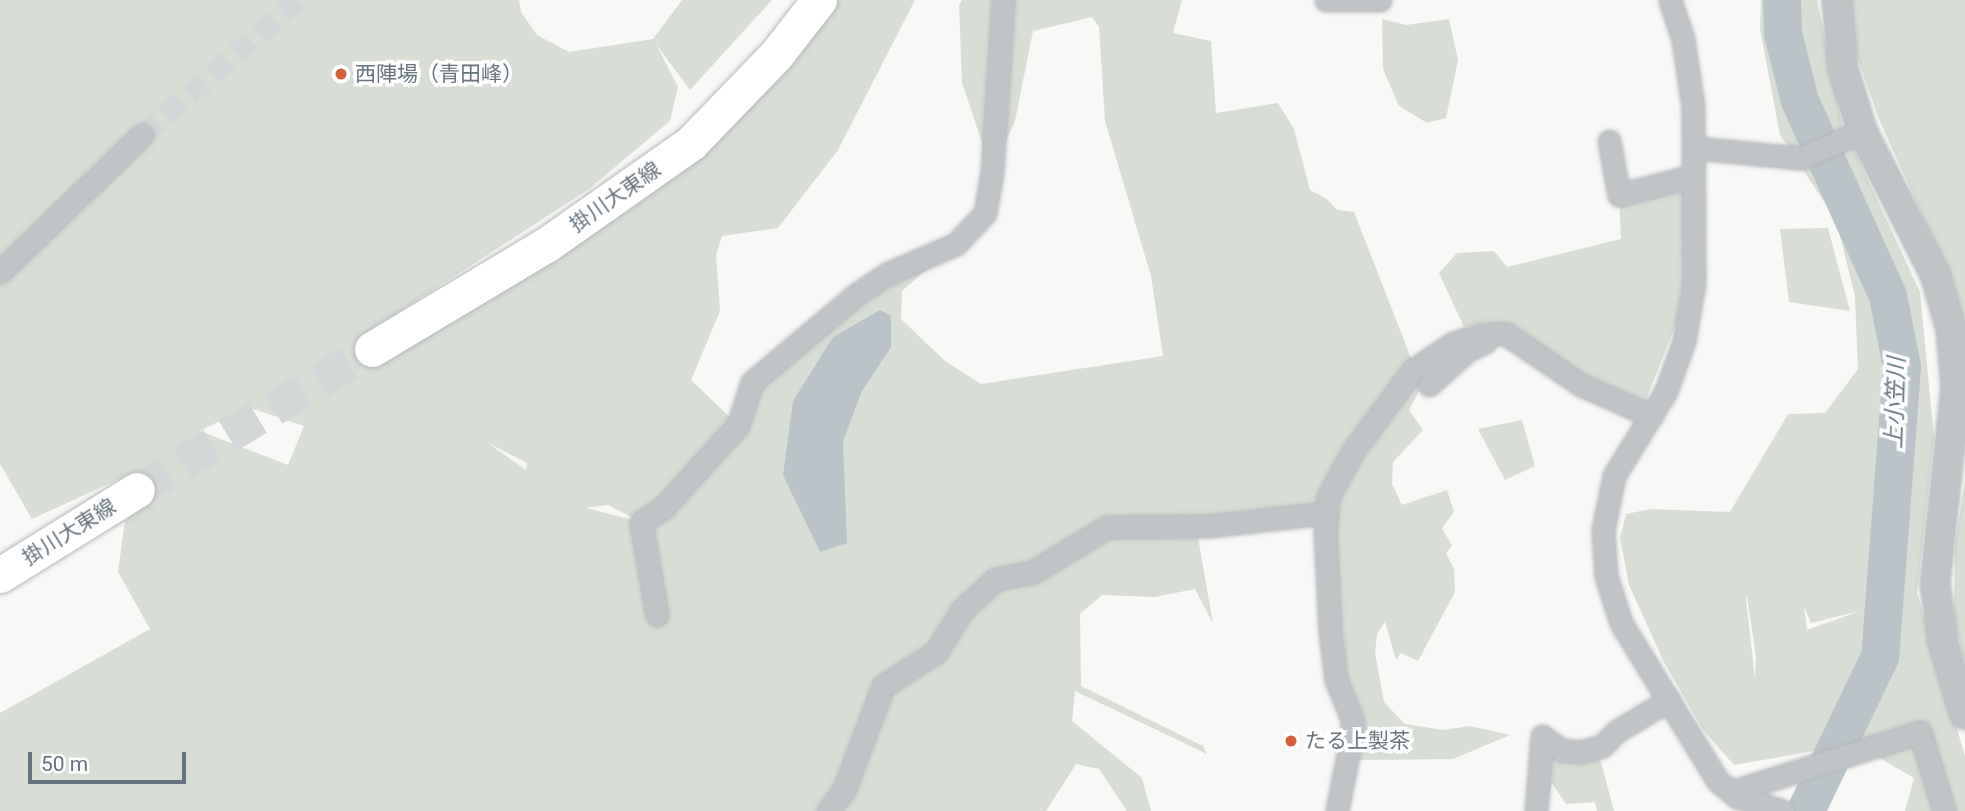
<!DOCTYPE html>
<meta charset="utf-8">
<style>
body{margin:0}
#map{position:relative;width:1965px;height:811px;overflow:hidden;background:#f8f8f6;font-family:Roboto,"Noto Sans JP",sans-serif}
div>[style]{position:absolute}
.green>*{inset:0;background:#d8ddd5}
.water>*{inset:0;background:#bac4c8}
.river>*{height:38px;margin:-19px;padding:0 19px;transform-origin:19px;border-radius:19px;background:#bac4c8}
.minor-tunnel>*{height:21px;margin-top:-10.5px;transform-origin:0;background:repeating-linear-gradient(90deg,#d4d7d8 0 21px,transparent 0 31px)}
.primary-tunnel>*{height:35px;margin-top:-17.5px;transform-origin:0;background:repeating-linear-gradient(90deg,#d4d7d8 0 35px,transparent 0 53px)}
.roads{filter:drop-shadow(0 0 2px #b4b8bb) drop-shadow(0 0 2px #b4b8bb)}
.minor>*{height:21px;margin:-10.5px;padding:0 10.5px;transform-origin:10.5px;border-radius:10.5px;background:#c0c4c7}
.tertiary>*{height:28px;margin:-14px;padding:0 14px;transform-origin:14px;border-radius:14px;background:#c0c4c7}
.primary>*{height:35px;margin:-17.5px;padding:0 17.5px;transform-origin:17.5px;border-radius:17.5px;background:#fff}
.dots>*{width:19px;height:19px;translate:-50% -50%;box-sizing:border-box;border:4px solid #fff;border-radius:50%}
span{translate:-50% -50%;white-space:nowrap;text-align:center;line-height:1.15;-webkit-text-stroke:7px #fff;paint-order:stroke}
.poi-label{font-size:21px;color:#66747e}
.left{translate:0 -50%;text-align:left}
.street-label{font-size:21px;color:#66747e}
.water-label{font-size:23px;color:#66787f;font-style:italic}
.scale{position:absolute;left:28px;top:752px;width:158px;height:32px;box-sizing:border-box;border:4px solid #66747e;border-top:0;padding-left:9px;font-size:21px;line-height:24px;white-space:nowrap;color:#66747e;-webkit-text-stroke:5px #fff;paint-order:stroke}
</style>
<div id="map">
<div class="green">
<div style="clip-path:polygon(evenodd,0 0,519px 0,521px 12px,537px 35px,569px 52px,653px 39px,682px 0,772px 0,690px 90px,656px 44px,678px 87px,670px 121px,589px 189px,365px 334px,555px 254px,629px 210px,833px 0,915px 0,838px 150px,778px 228px,722px 236px,716px 255px,720px 311px,691px 380px,738px 425px,746px 397px,834px 311px,956px 244px,902px 291px,901px 319px,945px 361px,981px 384px,1163px 356px,1151px 276px,1105px 121px,1099px 27px,1092px 17px,1033px 31px,1015px 121px,992px 172px,962px 83px,959px 5px,962px 0,1182px 0,1173px 33px,1211px 41px,1216px 113px,1278px 103px,1294px 129px,1310px 190px,1327px 199px,1337px 210px,1354px 212px,1413px 363px,1437px 357px,1409px 410px,1423px 430px,1393px 462px,1392px 484px,1402px 505px,1447px 490px,1454px 512px,1442px 528px,1452px 546px,1446px 553px,1454px 569px,1455px 592px,1418px 661px,1401px 653px,1396px 660px,1385px 622px,1377px 634px,1375px 653px,1384px 702px,1405px 724px,1443px 730px,1470px 726px,1510px 735px,1453px 759px,1359px 760px,1361px 716px,1348px 690px,1314px 514px,1166px 527px,1198px 537px,1213px 624px,1195px 589px,1155px 597px,1102px 595px,1080px 614px,1081px 686px,1203px 746px,1207px 754px,1075px 691px,1072px 721px,1142px 778px,1151px 811px,1127px 811px,1099px 769px,1076px 764px,1046px 811px,0 811px,0 713px,150px 629px,118px 572px,125px 521px,143px 500px,128px 475px,32px 519px,0 464px,0 0,247px 407px,304px 426px,288px 465px,200px 431px,247px 407px,0 0,488px 443px,527px 463px,526px 470px,488px 443px,0 0,608px 505px,641px 522px,586px 508px,608px 505px)"></div>
<div style="clip-path:polygon(evenodd,1761px 0,1817px 0,1842px 124px,1920px 292px,1934px 438px,1917px 593px,1965px 756px,1965px 811px,1905px 811px,1914px 778px,1854px 743px,1856px 685px,1819px 750px,1734px 765px,1703px 730px,1663px 660px,1629px 585px,1620px 538px,1626px 514px,1651px 509px,1730px 512px,1788px 414px,1825px 413px,1858px 369px,1855px 296px,1836px 220px,1780px 135px,1760px 29px,1761px 0,1747px 597px,1756px 656px,1755px 680px,1746px 598px,1747px 597px,1761px 0,1804px 607px,1811px 623px,1860px 611px,1807px 630px,1804px 607px)"></div>
<div style="clip-path:polygon(1851px 0,1965px 0,1965px 332px,1953px 283px,1878px 117px,1854px 47px)"></div>
<div style="clip-path:polygon(1382px 19px,1406px 25px,1449px 19px,1458px 60px,1446px 118px,1427px 123px,1399px 106px,1383px 69px)"></div>
<div style="clip-path:polygon(1687px 181px,1684px 304px,1643px 407px,1487px 329px,1489px 321px,1464px 327px,1439px 273px,1457px 253px,1494px 251px,1507px 267px,1621px 239px,1619px 196px)"></div>
<div style="clip-path:polygon(1828px 228px,1850px 311px,1789px 302px,1780px 229px)"></div>
<div style="clip-path:polygon(1522px 420px,1535px 466px,1505px 480px,1478px 429px)"></div>
<div style="clip-path:polygon(1965px 480px,1965px 661px,1954px 621px,1955px 546px)"></div>
<div style="clip-path:polygon(1541px 743px,1597px 747px,1614px 811px,1597px 811px,1595px 802px,1566px 804px,1552px 783px,1543px 811px)"></div>
</div>
<div class="water">
<div style="clip-path:polygon(880px 310px,891px 316px,891px 347px,862px 391px,843px 441px,847px 543px,820px 552px,783px 475px,793px 401px,833px 337px)"></div>
</div>
<div class="river">
<div style="left:1782px;top:0;width:34px;rotate:88deg"></div>
<div style="left:1783px;top:34px;width:69px;rotate:75.8deg"></div>
<div style="left:1800px;top:101px;width:214px;rotate:65.7deg"></div>
<div style="left:1888px;top:296px;width:72px;rotate:78.8deg"></div>
<div style="left:1902px;top:367px;width:291px;rotate:94.3deg"></div>
<div style="left:1880px;top:657px;width:171px;rotate:115.7deg"></div>
</div>
<div class="minor-tunnel">
<div style="left:142px;top:135px;width:206px;rotate:-40.9deg"></div>
</div>
<div class="primary-tunnel">
<div style="left:137px;top:490px;width:274px;rotate:-31deg"></div>
</div>
<div class="roads">
<div class="minor">
<div style="left:1326px;top:0;width:54px"></div>
<div style="left:1670px;top:0;width:41px;rotate:71.6deg"></div>
<div style="left:1683px;top:39px;width:69px;rotate:81.6deg"></div>
<div style="left:1693px;top:107px;width:176px;rotate:89.7deg"></div>
<div style="left:1694px;top:283px;width:59px;rotate:99.8deg"></div>
<div style="left:1684px;top:341px;width:53px;rotate:109.8deg"></div>
<div style="left:1666px;top:391px;width:100px;rotate:121.5deg"></div>
<div style="left:1614px;top:476px;width:55px;rotate:101.5deg"></div>
<div style="left:1603px;top:530px;width:46px;rotate:86.3deg"></div>
<div style="left:1606px;top:576px;width:49px;rotate:72.3deg"></div>
<div style="left:1621px;top:623px;width:185px;rotate:58.5deg"></div>
<div style="left:1718px;top:781px;width:25px;rotate:40deg"></div>
<div style="left:1737px;top:797px;width:48px;rotate:16.9deg"></div>
<div style="left:1609px;top:141px;width:55px;rotate:79.5deg"></div>
<div style="left:1619px;top:195px;width:75px;rotate:-14.6deg"></div>
<div style="left:1695px;top:148px;width:106px;rotate:5.4deg"></div>
<div style="left:1801px;top:158px;width:67px;rotate:-23.9deg"></div>
<div style="left:0;top:272px;width:197px;rotate:-44deg"></div>
<div style="left:1429px;top:385px;width:52px;rotate:-41.9deg"></div>
<div style="left:1468px;top:350px;width:19px;rotate:-25deg"></div>
<div style="left:657px;top:615px;width:94px;rotate:-99.8deg"></div>
<div style="left:641px;top:522px;width:26px;rotate:-32deg"></div>
<div style="left:663px;top:508px;width:112px;rotate:-47.9deg"></div>
<div style="left:738px;top:425px;width:45px;rotate:-72deg"></div>
<div style="left:752px;top:382px;width:137px;rotate:-40deg"></div>
<div style="left:857px;top:294px;width:36px;rotate:-34deg"></div>
<div style="left:887px;top:274px;width:75px;rotate:-23.5deg"></div>
<div style="left:956px;top:244px;width:42px;rotate:-46.9deg"></div>
<div style="left:985px;top:213px;width:42px;rotate:-80.3deg"></div>
<div style="left:992px;top:172px;width:172px;rotate:-86.3deg"></div>
<div style="left:1731px;top:792px;width:198px;rotate:-17.6deg"></div>
<div style="left:1920px;top:732px;width:83px;rotate:73.1deg"></div>
<div style="left:828px;top:811px;width:26px;rotate:-53deg"></div>
<div style="left:844px;top:790px;width:111px;rotate:-69.4deg"></div>
<div style="left:883px;top:686px;width:63px;rotate:-32.7deg"></div>
<div style="left:936px;top:652px;width:49px;rotate:-58.2deg"></div>
<div style="left:962px;top:610px;width:46px;rotate:-42.4deg"></div>
<div style="left:996px;top:579px;width:38px;rotate:-11deg"></div>
<div style="left:1033px;top:572px;width:87px;rotate:-31.3deg"></div>
<div style="left:1107px;top:527px;width:102px;rotate:-0.6deg"></div>
<div style="left:1209px;top:526px;width:118px;rotate:-6.3deg"></div>
<div style="left:1337px;top:811px;width:78px;rotate:-79deg"></div>
<div style="left:1352px;top:734px;width:15px;rotate:-90deg"></div>
<div style="left:1352px;top:719px;width:42px;rotate:-112.3deg"></div>
<div style="left:1336px;top:680px;width:49px;rotate:-97deg"></div>
<div style="left:1330px;top:631px;width:98px;rotate:-92.9deg"></div>
<div style="left:1325px;top:533px;width:36px;rotate:-85deg"></div>
<div style="left:1328px;top:497px;width:52px;rotate:-61.5deg"></div>
<div style="left:1353px;top:451px;width:101px;rotate:-53.5deg"></div>
<div style="left:1413px;top:370px;width:48px;rotate:-34deg"></div>
<div style="left:1453px;top:343px;width:30px;rotate:-17deg"></div>
<div style="left:1482px;top:334px;width:24px"></div>
<div style="left:1506px;top:334px;width:91px;rotate:34.2deg"></div>
<div style="left:1581px;top:385px;width:77px;rotate:23.9deg"></div>
<div style="left:1536px;top:811px;width:75px;rotate:-85.4deg"></div>
<div style="left:1542px;top:736px;width:24px;rotate:36deg"></div>
<div style="left:1561px;top:750px;width:19px;rotate:6deg"></div>
<div style="left:1580px;top:752px;width:23px;rotate:-15deg"></div>
<div style="left:1602px;top:746px;width:21px;rotate:-45deg"></div>
<div style="left:1617px;top:731px;width:61px;rotate:-30.8deg"></div>
</div>
<div class="tertiary">
<div style="left:1837px;top:0;width:68px;rotate:85deg"></div>
<div style="left:1843px;top:68px;width:66px;rotate:73.2deg"></div>
<div style="left:1862px;top:131px;width:161px;rotate:63deg"></div>
<div style="left:1935px;top:274px;width:57px;rotate:73.8deg"></div>
<div style="left:1951px;top:329px;width:58px;rotate:85.1deg"></div>
<div style="left:1956px;top:387px;width:197px;rotate:96.1deg"></div>
<div style="left:1935px;top:583px;width:60px;rotate:82.3deg"></div>
<div style="left:1943px;top:642px;width:76px;rotate:73.2deg"></div>
</div>
<div class="primary">
<div style="left:372px;top:349px;width:203px;rotate:-30.9deg"></div>
<div style="left:546px;top:245px;width:177px;rotate:-35.1deg"></div>
<div style="left:691px;top:143px;width:122px;rotate:-46deg"></div>
<div style="left:776px;top:55px;width:70px;rotate:-52deg"></div>
<div style="left:0;top:575px;width:161px;rotate:-31.8deg"></div>
</div>
</div>
<div class="dots">
<div style="left:341px;top:74px;background:#d45e3a"></div>
<div style="left:1291px;top:741px;background:#d45e3a"></div>
</div>
<div class="poi-label">
<span class="left" style="left:355px;top:74px">西陣場（青田峰）</span>
<span class="left" style="left:1305px;top:741px">たる上製茶</span>
</div>
<div class="street-label">
<span style="left:615px;top:197px;rotate:-35deg">掛川大東線</span>
<span style="left:69px;top:532px;rotate:-32deg">掛川大東線</span>
</div>
<div class="water-label">
<span style="left:1896px;top:403px;rotate:-88deg">上小笠川</span>
</div>
<div class="scale">50 m</div>
</div>
